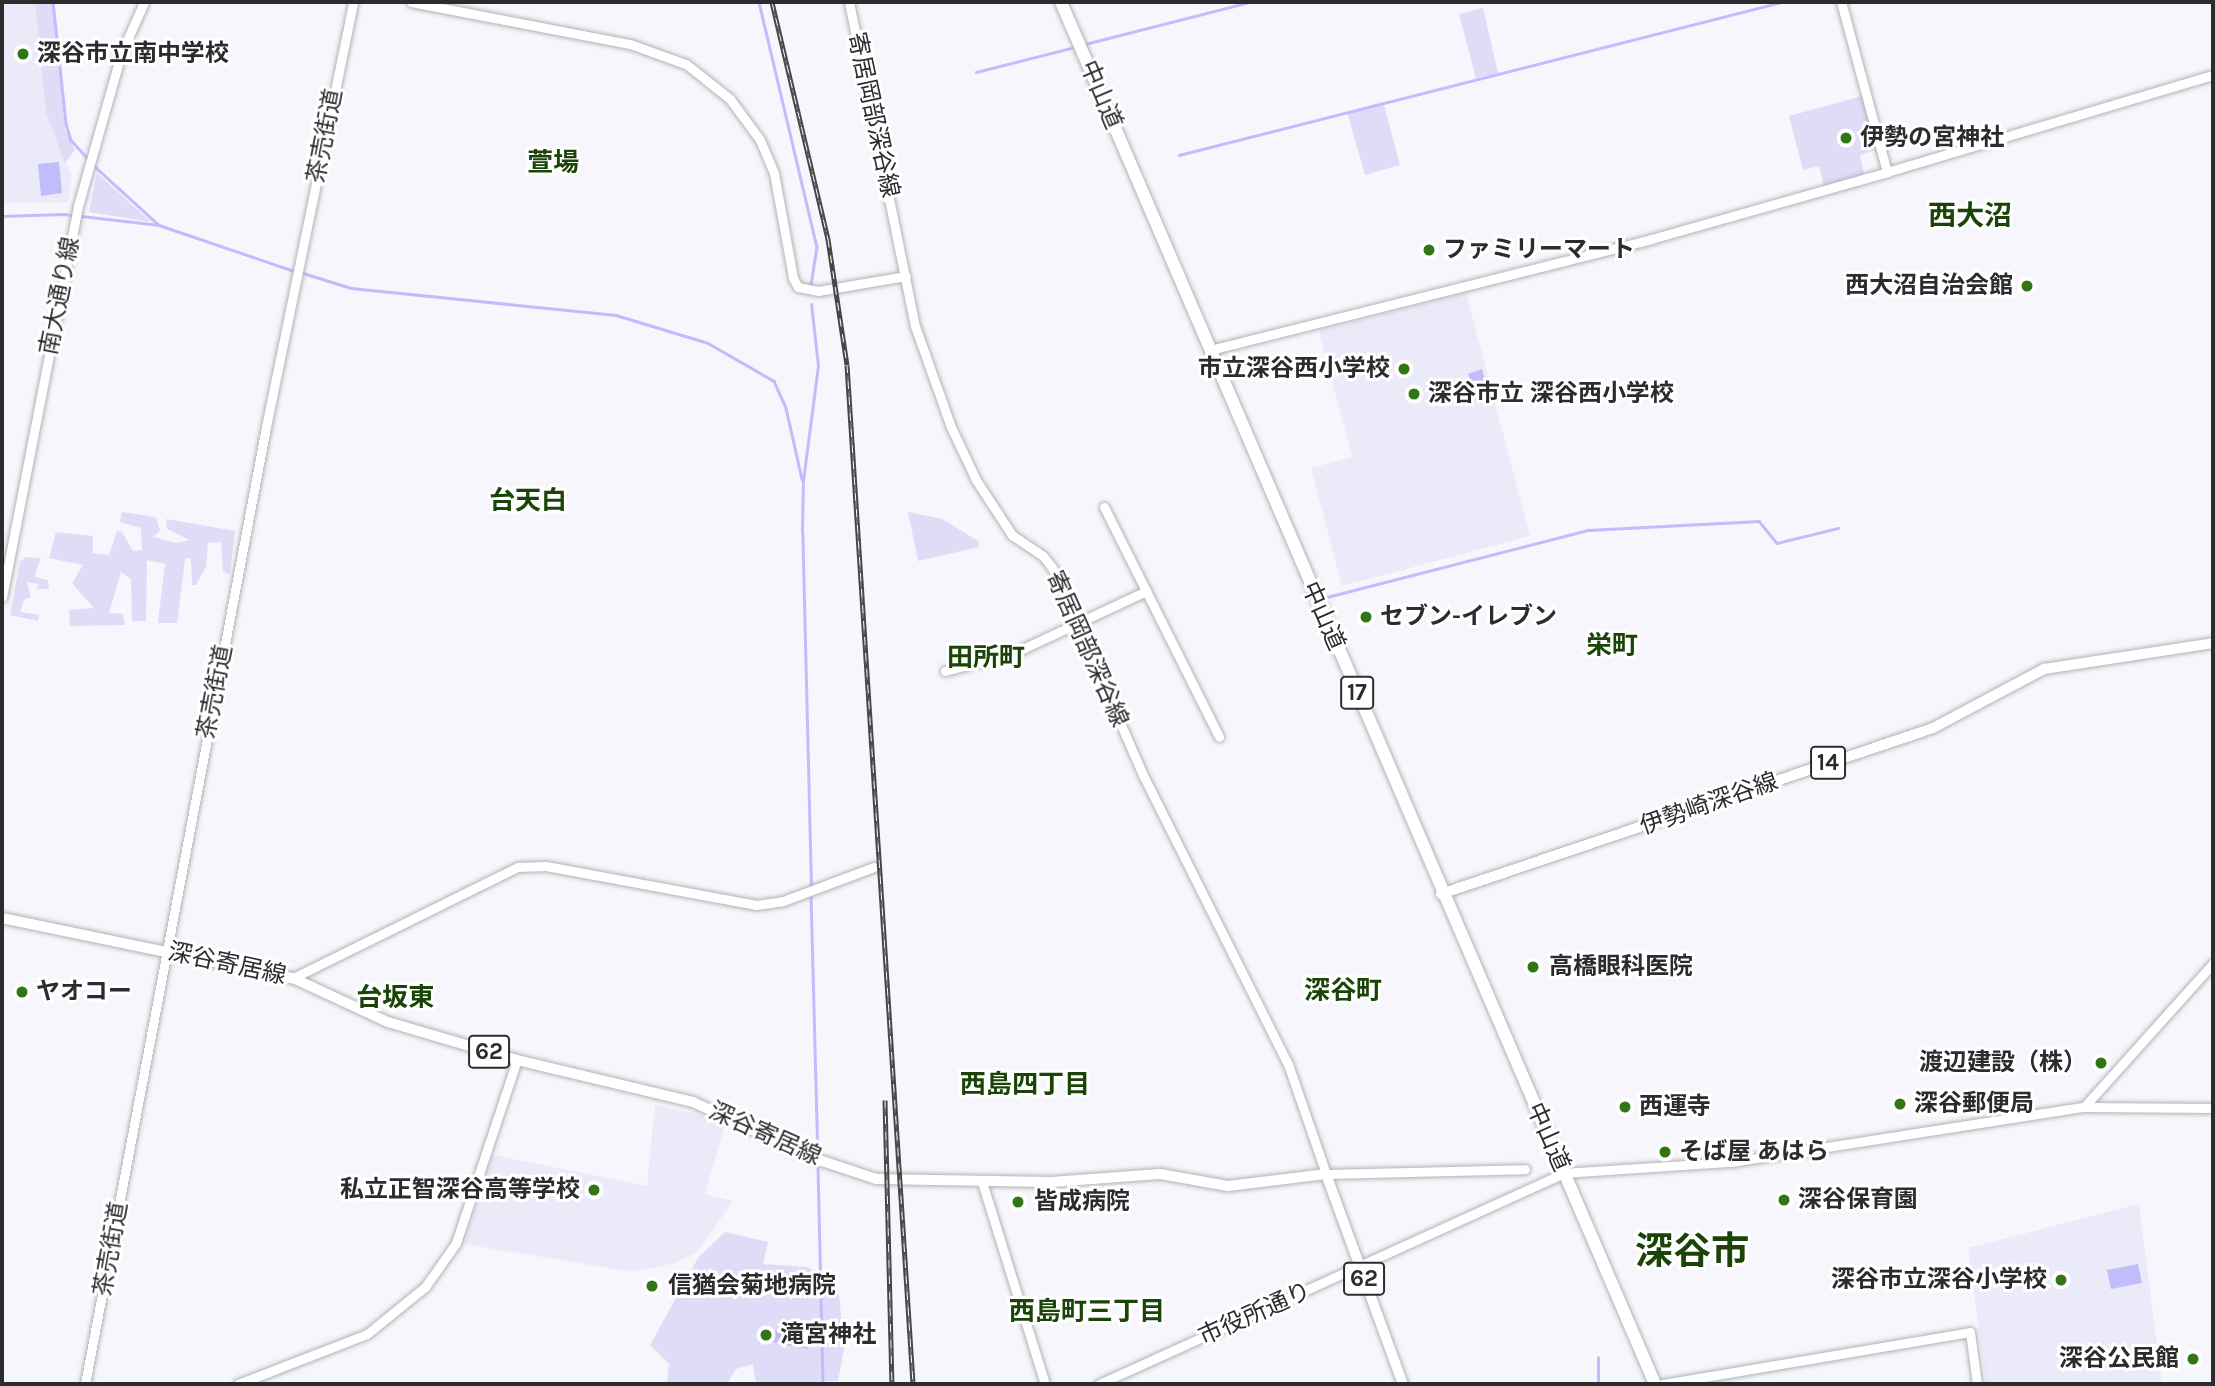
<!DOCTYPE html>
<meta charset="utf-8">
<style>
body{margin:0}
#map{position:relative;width:2215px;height:1386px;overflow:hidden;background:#f6f6fc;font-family:Karla,"Noto Sans JP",sans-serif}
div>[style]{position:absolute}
.built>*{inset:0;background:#ebeaf8}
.green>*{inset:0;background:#dedcf7}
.water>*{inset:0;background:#c2bcfc}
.stream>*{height:2.5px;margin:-1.25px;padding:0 1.25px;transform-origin:1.25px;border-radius:1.25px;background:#c2bcfc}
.roads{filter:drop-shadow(0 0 2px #b2b2b8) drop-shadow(0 0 2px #b2b2b8)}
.secondary>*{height:9px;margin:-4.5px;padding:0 4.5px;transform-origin:4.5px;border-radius:4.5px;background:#fff}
.primary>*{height:10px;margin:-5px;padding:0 5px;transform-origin:5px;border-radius:5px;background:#fff}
.highway>*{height:12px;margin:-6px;padding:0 6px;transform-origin:6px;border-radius:6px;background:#fff}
.rail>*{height:5px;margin-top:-2.5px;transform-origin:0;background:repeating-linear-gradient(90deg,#fff 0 8px,#474749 0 16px);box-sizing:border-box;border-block:2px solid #474749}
.dots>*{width:19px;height:19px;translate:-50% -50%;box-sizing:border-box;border:4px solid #fff;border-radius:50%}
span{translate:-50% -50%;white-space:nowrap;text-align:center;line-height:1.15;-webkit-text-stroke:6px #fff;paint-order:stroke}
.shield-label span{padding:2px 5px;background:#fff;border:2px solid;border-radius:5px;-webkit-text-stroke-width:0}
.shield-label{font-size:23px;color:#2c2c2e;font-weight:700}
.poi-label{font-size:24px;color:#2c2c2e;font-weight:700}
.left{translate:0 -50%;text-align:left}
.right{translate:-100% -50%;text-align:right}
.street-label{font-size:24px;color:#2c2c2e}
.neighbourhood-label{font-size:26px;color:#1b4508;font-weight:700}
.quarter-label{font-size:28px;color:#1b4508;font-weight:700}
.town-label{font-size:38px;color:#1b4508;font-weight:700}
.frame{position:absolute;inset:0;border:4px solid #2c2c2e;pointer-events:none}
</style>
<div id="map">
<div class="built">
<div style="clip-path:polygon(2px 2px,40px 2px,57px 139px,72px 177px,68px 202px,2px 203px)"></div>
<div style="clip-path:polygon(1466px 293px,1530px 536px,1342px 586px,1311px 468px,1352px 457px,1319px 331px)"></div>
<div style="clip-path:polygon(655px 1105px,726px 1121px,705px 1194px,733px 1201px,698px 1251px,676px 1263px,632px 1272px,464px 1244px,493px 1155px,647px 1186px)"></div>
<div style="clip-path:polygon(2139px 1204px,2162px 1384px,1986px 1384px,1968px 1248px)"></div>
</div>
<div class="green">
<div style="clip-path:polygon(35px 2px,52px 2px,65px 130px,75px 150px,65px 163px,46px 112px)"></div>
<div style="clip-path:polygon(1483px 8px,1498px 73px,1476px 78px,1459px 14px)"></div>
<div style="clip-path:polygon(1866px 95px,1881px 148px,1860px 155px,1865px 179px,1825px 190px,1819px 166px,1803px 170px,1789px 116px)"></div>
<div style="clip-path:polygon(1383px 102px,1400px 165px,1365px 175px,1347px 112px)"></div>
<div style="clip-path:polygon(97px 173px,151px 222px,89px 212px)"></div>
<div style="clip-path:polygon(122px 512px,156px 517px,160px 531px,153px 537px,176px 543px,189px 540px,167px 529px,166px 519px,235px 531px,230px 574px,223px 572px,221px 542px,208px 543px,206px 567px,196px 585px,192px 585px,191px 558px,185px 559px,177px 623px,158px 623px,165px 564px,147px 560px,146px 621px,132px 621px,131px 579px,121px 572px,109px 613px,123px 614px,125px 625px,70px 626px,69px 610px,94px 608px,72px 583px,83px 565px,49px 558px,56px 532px,93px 536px,93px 553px,109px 555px,117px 531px,122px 532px,133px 551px,142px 550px,141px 528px,120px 522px)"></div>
<div style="clip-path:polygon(908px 512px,942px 519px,978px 541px,979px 547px,918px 561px)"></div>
<div style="clip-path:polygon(26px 557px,41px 558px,34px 577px,48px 580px,49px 589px,36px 589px,39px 584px,27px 582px,31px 597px,24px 600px,20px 612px,39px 615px,38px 621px,10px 615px,20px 562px)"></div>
<div style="clip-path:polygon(725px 1232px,768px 1242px,763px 1264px,806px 1267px,832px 1277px,839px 1295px,844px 1349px,838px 1381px,756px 1384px,753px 1364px,736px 1369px,727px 1384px,667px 1384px,669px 1364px,650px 1345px,698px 1258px)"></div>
</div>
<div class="water">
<div style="clip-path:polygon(59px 162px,62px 193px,41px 196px,38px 164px)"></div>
<div style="clip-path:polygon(1482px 369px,1490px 399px,1476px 403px,1468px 374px)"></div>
<div style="clip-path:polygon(2138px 1264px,2142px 1283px,2111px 1289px,2107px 1270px)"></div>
<div style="clip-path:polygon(802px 1321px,808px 1327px,808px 1349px,766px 1341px,766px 1334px)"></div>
</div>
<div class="stream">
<div style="left:53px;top:2px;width:123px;rotate:83.9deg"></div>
<div style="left:66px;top:124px;width:17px;rotate:73deg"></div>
<div style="left:71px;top:140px;width:25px;rotate:48deg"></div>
<div style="left:759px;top:2px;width:252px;rotate:76.7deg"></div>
<div style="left:817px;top:247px;width:38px;rotate:99deg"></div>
<div style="left:1085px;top:44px;width:170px;rotate:-14.3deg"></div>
<div style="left:976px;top:72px;width:102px;rotate:-14.2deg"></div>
<div style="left:1179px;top:155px;width:622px;rotate:-14.24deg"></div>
<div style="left:92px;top:164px;width:91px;rotate:42.3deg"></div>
<div style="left:2px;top:216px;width:62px;rotate:-1.8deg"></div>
<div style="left:64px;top:214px;width:96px;rotate:6.6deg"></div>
<div style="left:159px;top:225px;width:143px;rotate:18.8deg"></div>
<div style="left:300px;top:272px;width:53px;rotate:17.4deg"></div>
<div style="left:351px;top:288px;width:266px;rotate:5.8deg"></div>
<div style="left:616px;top:315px;width:96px;rotate:16.9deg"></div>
<div style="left:708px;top:343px;width:76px;rotate:29.9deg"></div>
<div style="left:774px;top:381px;width:30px;rotate:66deg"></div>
<div style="left:786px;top:408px;width:73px;rotate:77.3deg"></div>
<div style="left:1323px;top:598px;width:274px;rotate:-14.4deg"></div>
<div style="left:1588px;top:530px;width:171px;rotate:-3deg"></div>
<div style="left:1759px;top:521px;width:28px;rotate:51deg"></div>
<div style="left:1777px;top:543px;width:63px;rotate:-13.8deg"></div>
<div style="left:811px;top:888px;width:356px;rotate:-91.4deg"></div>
<div style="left:802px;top:532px;width:51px;rotate:-88.9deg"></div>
<div style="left:803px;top:481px;width:116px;rotate:-82.6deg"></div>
<div style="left:818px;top:366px;width:62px;rotate:-96.4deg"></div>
<div style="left:811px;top:894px;width:263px;rotate:88.5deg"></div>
<div style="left:818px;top:1164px;width:220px;rotate:88.7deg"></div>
<div style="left:1598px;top:1384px;width:26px;rotate:-90deg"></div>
</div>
<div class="roads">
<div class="secondary">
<div style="left:411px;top:2px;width:223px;rotate:10.9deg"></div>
<div style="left:630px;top:44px;width:59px;rotate:19.7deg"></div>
<div style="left:686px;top:64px;width:56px;rotate:38.5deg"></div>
<div style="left:730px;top:99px;width:51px;rotate:53.8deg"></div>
<div style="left:760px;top:140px;width:36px;rotate:67deg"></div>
<div style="left:774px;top:173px;width:107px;rotate:79.7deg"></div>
<div style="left:793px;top:278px;width:10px;rotate:61deg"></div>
<div style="left:798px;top:287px;width:20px;rotate:11deg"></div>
<div style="left:818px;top:291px;width:89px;rotate:-9.7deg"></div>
<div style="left:849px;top:2px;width:331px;rotate:78.5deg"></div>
<div style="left:915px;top:326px;width:107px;rotate:70.4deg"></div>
<div style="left:951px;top:427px;width:59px;rotate:64.7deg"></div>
<div style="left:976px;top:480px;width:66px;rotate:56.8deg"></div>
<div style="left:1012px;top:535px;width:37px;rotate:34deg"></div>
<div style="left:1043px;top:556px;width:16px;rotate:52deg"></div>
<div style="left:1053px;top:569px;width:225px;rotate:66.4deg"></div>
<div style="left:1143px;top:775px;width:323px;rotate:63.4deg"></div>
<div style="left:1288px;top:1064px;width:116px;rotate:70.9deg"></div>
<div style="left:1326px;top:1174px;width:199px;rotate:-1.4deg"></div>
<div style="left:1887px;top:172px;width:340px;rotate:-16.6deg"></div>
<div style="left:1210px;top:350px;width:455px;rotate:-14.1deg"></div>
<div style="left:1651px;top:239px;width:245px;rotate:-15.8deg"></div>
<div style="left:1887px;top:172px;width:176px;rotate:-105.1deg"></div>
<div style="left:1104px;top:507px;width:257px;rotate:63.4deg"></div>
<div style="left:2px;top:597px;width:398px;rotate:-79deg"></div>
<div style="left:78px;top:206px;width:158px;rotate:-74.2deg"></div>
<div style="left:121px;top:54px;width:57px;rotate:-66.1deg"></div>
<div style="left:945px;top:671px;width:73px;rotate:-15deg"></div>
<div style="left:1016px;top:652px;width:144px;rotate:-25.1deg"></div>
<div style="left:293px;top:978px;width:251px;rotate:-26.3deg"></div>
<div style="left:518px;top:867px;width:28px;rotate:-2deg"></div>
<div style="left:546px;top:866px;width:214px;rotate:10.5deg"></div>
<div style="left:756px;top:905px;width:27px;rotate:-8deg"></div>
<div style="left:783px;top:901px;width:97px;rotate:-20.5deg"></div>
<div style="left:2084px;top:1107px;width:193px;rotate:-48.1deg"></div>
<div style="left:982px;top:1182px;width:212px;rotate:72.7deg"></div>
<div style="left:85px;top:1384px;width:974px;rotate:-79.29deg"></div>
<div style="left:266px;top:427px;width:434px;rotate:-78.4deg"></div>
<div style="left:238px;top:1384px;width:138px;rotate:-21.2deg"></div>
<div style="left:367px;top:1334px;width:75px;rotate:-39deg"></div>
<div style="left:425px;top:1287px;width:54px;rotate:-54.8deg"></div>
<div style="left:456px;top:1243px;width:193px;rotate:-71.6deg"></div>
<div style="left:1099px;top:1384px;width:511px;rotate:-24.41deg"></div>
<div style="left:1564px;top:1173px;width:167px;rotate:-3.8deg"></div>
<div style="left:1731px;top:1162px;width:357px;rotate:-8.9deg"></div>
<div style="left:2084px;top:1107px;width:129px;rotate:0.4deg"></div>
<div style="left:1663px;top:1384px;width:311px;rotate:-9.6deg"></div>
<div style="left:1970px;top:1332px;width:52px;rotate:82.3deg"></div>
</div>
<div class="primary">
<div style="left:1441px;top:894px;width:519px;rotate:-18.64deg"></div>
<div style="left:1933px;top:728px;width:126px;rotate:-28deg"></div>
<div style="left:2044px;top:669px;width:171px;rotate:-8.7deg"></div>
<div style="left:2px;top:918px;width:297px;rotate:11.7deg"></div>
<div style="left:293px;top:978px;width:105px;rotate:24.9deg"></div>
<div style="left:388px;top:1022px;width:134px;rotate:16.4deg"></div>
<div style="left:517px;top:1060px;width:181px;rotate:13.4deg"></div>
<div style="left:693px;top:1102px;width:129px;rotate:25.2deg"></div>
<div style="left:810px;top:1157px;width:70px;rotate:18.4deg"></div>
<div style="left:876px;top:1179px;width:175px;rotate:1deg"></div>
<div style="left:1051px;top:1182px;width:109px;rotate:-4.2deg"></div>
<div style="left:1160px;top:1174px;width:69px;rotate:10deg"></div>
<div style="left:1228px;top:1186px;width:99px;rotate:-7deg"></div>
<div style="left:1326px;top:1174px;width:224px;rotate:69.9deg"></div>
</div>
<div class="highway">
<div style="left:1061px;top:2px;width:1504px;rotate:66.74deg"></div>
</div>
</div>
<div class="rail">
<div style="left:772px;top:2px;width:244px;rotate:76.7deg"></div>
<div style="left:828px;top:239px;width:127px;rotate:81.4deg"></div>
<div style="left:847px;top:365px;width:1021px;rotate:86.29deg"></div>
<div style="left:885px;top:1100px;width:284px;rotate:88.6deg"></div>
</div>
<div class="dots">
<div style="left:23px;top:54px;background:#317514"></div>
<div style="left:1846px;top:138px;background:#317514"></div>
<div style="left:1429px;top:250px;background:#317514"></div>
<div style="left:2027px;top:286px;background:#317514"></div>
<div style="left:1404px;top:369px;background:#317514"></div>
<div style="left:1414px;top:394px;background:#317514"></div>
<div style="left:1366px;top:617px;background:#317514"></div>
<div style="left:1533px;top:967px;background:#317514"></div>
<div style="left:22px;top:992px;background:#317514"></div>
<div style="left:2101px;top:1063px;background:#317514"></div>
<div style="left:1900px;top:1104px;background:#317514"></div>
<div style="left:1625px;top:1107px;background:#317514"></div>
<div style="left:1665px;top:1152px;background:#317514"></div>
<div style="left:594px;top:1190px;background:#317514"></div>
<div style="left:1784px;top:1200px;background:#317514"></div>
<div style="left:1018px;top:1202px;background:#317514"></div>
<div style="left:2061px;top:1280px;background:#317514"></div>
<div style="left:652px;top:1286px;background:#317514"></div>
<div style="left:766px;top:1335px;background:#317514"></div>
<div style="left:2193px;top:1359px;background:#317514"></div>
</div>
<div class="shield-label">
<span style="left:1357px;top:693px">17</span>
<span style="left:1828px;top:763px">14</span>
<span style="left:489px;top:1052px">62</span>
<span style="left:1364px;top:1279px">62</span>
</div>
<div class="poi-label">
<span class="left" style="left:37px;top:54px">深谷市立南中学校</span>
<span class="left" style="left:1860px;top:138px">伊勢の宮神社</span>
<span class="left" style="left:1443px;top:250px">ファミリーマート</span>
<span class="right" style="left:2013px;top:286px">西大沼自治会館</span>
<span class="right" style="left:1390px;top:369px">市立深谷西小学校</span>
<span class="left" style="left:1428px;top:394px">深谷市立 深谷西小学校</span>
<span class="left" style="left:1380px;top:617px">セブン-イレブン</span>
<span class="left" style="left:1549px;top:967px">高橋眼科医院</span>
<span class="left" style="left:36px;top:992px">ヤオコー</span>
<span class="right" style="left:2087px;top:1063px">渡辺建設（株）</span>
<span class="left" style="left:1914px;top:1104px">深谷郵便局</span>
<span class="left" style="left:1639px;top:1107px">西運寺</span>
<span class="left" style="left:1679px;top:1152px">そば屋 あはら</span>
<span class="right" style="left:580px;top:1190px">私立正智深谷高等学校</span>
<span class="left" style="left:1798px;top:1200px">深谷保育園</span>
<span class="left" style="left:1034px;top:1202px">皆成病院</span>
<span class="right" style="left:2047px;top:1280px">深谷市立深谷小学校</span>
<span class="left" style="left:668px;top:1286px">信猶会菊地病院</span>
<span class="left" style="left:780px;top:1335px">滝宮神社</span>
<span class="right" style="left:2179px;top:1359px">深谷公民館</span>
</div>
<div class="street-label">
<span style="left:1101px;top:95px;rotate:67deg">中山道</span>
<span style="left:873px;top:115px;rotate:78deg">寄居岡部深谷線</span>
<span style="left:325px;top:136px;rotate:-79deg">茶売街道</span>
<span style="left:60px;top:296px;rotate:-79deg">南大通り線</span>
<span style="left:1323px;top:616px;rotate:66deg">中山道</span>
<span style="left:1087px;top:649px;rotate:66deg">寄居岡部深谷線</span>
<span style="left:215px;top:692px;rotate:-79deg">茶売街道</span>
<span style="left:1709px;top:804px;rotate:-19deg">伊勢崎深谷線</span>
<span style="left:227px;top:964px;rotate:12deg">深谷寄居線</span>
<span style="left:765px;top:1134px;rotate:24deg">深谷寄居線</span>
<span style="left:1548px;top:1137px;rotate:66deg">中山道</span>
<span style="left:111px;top:1249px;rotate:-80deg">茶売街道</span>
<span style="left:1255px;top:1314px;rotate:-24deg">市役所通り</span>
</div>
<div class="neighbourhood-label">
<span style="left:553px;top:163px">萱場</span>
<span style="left:528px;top:501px">台天白</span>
<span style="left:1612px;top:646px">栄町</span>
<span style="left:986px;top:658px">田所町</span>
<span style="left:1343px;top:991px">深谷町</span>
<span style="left:395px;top:998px">台坂東</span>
<span style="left:1025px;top:1085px">西島四丁目</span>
<span style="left:1087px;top:1312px">西島町三丁目</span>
</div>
<div class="quarter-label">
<span style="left:1970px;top:216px">西大沼</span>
</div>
<div class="town-label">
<span style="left:1692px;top:1252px">深谷市</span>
</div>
<div class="frame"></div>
</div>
